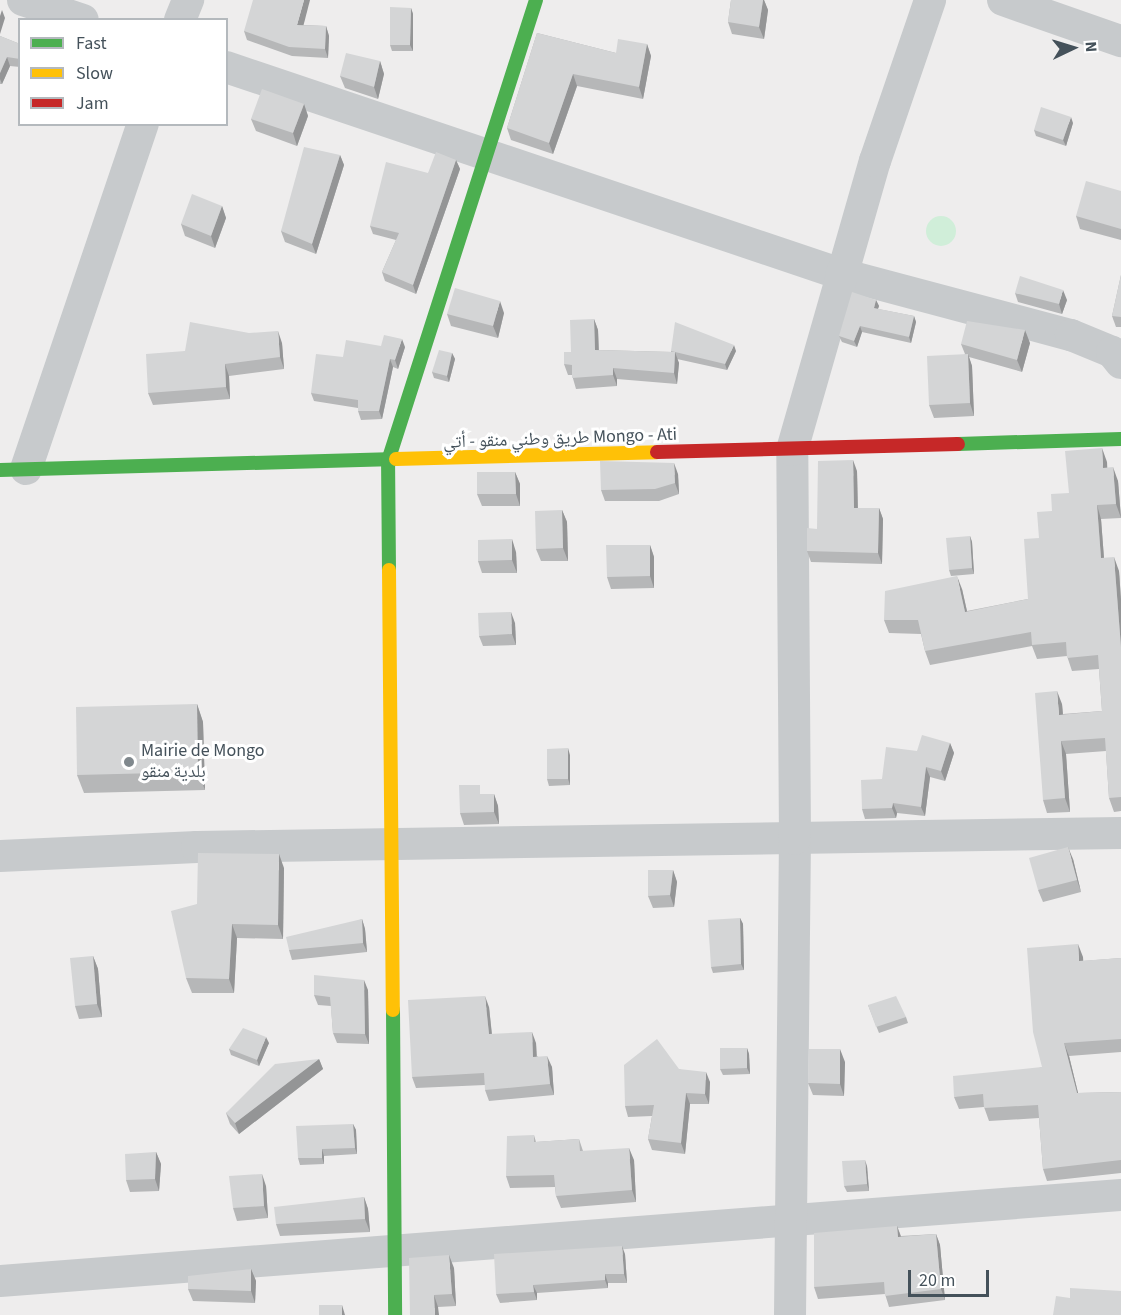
<!DOCTYPE html>
<meta charset="utf-8">
<style>
body{margin:0}
#map{position:relative;width:1121px;height:1315px;overflow:hidden;background:#eeeded;font-family:"Source Sans 3","Noto Naskh Arabic",sans-serif}
div>[style]{position:absolute}
.green>*{inset:0;background:#d0eed9}
.round{border-radius:50%}
.street>*{height:32px;margin:-16px;padding:0 16px;transform-origin:16px;border-radius:16px;background:#c7cacc}
.fast>*{height:14px;margin:-7px;padding:0 7px;transform-origin:7px;border-radius:7px;background:#4caf50}
.slow>*{height:14px;margin:-7px;padding:0 7px;transform-origin:7px;border-radius:7px;background:#ffc107}
.jam>*{height:14px;margin:-7px;padding:0 7px;transform-origin:7px;border-radius:7px;background:#c62828}
.wall>*{inset:0;background:#b6b7b8}
.shaded-wall>*{inset:0;background:#949596}
.building>*{inset:0;background:#d4d5d6}
.dots>*{width:16px;height:16px;translate:-50% -50%;box-sizing:border-box;border:3px solid #fff;border-radius:50%}
span{translate:-50% -50%;white-space:nowrap;text-align:center;line-height:1.15;-webkit-text-stroke:6px #fff;paint-order:stroke}
.street-label{font-size:18px;color:#44515a}
.poi-label{font-size:18px;color:#44515a}
.left{translate:0 -50%;text-align:left}
.legend{position:absolute;left:18px;top:18px;width:210px;height:108px;box-sizing:border-box;background:#fff;border:2px solid #b4b9bd;margin:0;padding:8px 10px;list-style:none;font-size:18px;color:#44515a}
.legend li{display:flex;align-items:center;gap:12px;height:30px}
.legend b{width:30px;border:2px solid #b4b9bd}
.north{position:absolute;left:1043px;top:18px;width:60px;height:60px;-webkit-text-stroke:4px #fff;paint-order:stroke;rotate:86deg;font-size:16px;font-weight:700;line-height:24px;text-align:center;color:#44515a}
.north::after{content:'';display:block;margin:auto;width:21px;height:27px;background:#44515a;clip-path:polygon(50% 0,100% 100%,50% 72%,0 100%)}
.scale{position:absolute;left:908px;top:1270px;width:81px;height:27px;box-sizing:border-box;border:3px solid #44515a;border-top:0;padding-left:8px;font-size:18px;line-height:21px;white-space:nowrap;color:#44515a;-webkit-text-stroke:4px #fff;paint-order:stroke}
</style>
<div id="map">
<div class="green">
<div class="round" style="left:926px;top:216px;width:30px;height:30px"></div>
</div>
<div class="street">
<div style="left:23px;top:0;width:63px;rotate:18.4deg"></div>
<div style="left:1003px;top:0;width:125px;rotate:19.2deg"></div>
<div style="left:180px;top:20px;width:22px;rotate:-68deg"></div>
<div style="left:226px;top:67px;width:649px;rotate:18.6deg"></div>
<div style="left:841px;top:274px;width:238px;rotate:14.9deg"></div>
<div style="left:1071px;top:335px;width:44px;rotate:22.5deg"></div>
<div style="left:1112px;top:352px;width:14px;rotate:51deg"></div>
<div style="left:26px;top:469px;width:364px;rotate:-71.3deg"></div>
<div style="left:0;top:856px;width:197px;rotate:-2.6deg"></div>
<div style="left:197px;top:847px;width:924px;rotate:-0.87deg"></div>
<div style="left:0;top:1281px;width:1124px;rotate:-4.39deg"></div>
<div style="left:790px;top:1315px;width:476px;rotate:-89.4deg"></div>
<div style="left:795px;top:839px;width:389px;rotate:-90.4deg"></div>
<div style="left:792px;top:450px;width:301px;rotate:-74deg"></div>
<div style="left:875px;top:161px;width:170px;rotate:-71.1deg"></div>
</div>
<div class="fast">
<div style="left:958px;top:444px;width:163px;rotate:-1.8deg"></div>
<div style="left:0;top:470px;width:396px;rotate:-1.6deg"></div>
<div style="left:389px;top:570px;width:109px;rotate:-90.5deg"></div>
<div style="left:388px;top:461px;width:484px;rotate:-72.2deg"></div>
<div style="left:393px;top:1010px;width:305px;rotate:89.6deg"></div>
</div>
<div class="slow">
<div style="left:396px;top:459px;width:261px;rotate:-1.5deg"></div>
<div style="left:389px;top:570px;width:440px;rotate:89.5deg"></div>
</div>
<div class="jam">
<div style="left:657px;top:452px;width:301px;rotate:-1.5deg"></div>
</div>
<div class="wall">
<div style="clip-path:polygon(731px 0,764px 0,768px 10px,764px 39px,732px 34px,728px 22px)"></div>
<div style="clip-path:polygon(411px 8px,413px 14px,413px 51px,392px 51px,390px 45px)"></div>
<div style="clip-path:polygon(303px 25px,326px 26px,329px 36px,328px 58px,292px 56px,247px 40px,244px 31px)"></div>
<div style="clip-path:polygon(537px 33px,616px 53px,647px 44px,651px 56px,643px 99px,577px 86px,553px 154px,511px 140px,507px 128px)"></div>
<div style="clip-path:polygon(0 36px,20px 44px,20px 67px,10px 66px,2px 84px,0 84px)"></div>
<div style="clip-path:polygon(380px 61px,384px 74px,378px 99px,345px 88px,340px 76px)"></div>
<div style="clip-path:polygon(304px 104px,308px 116px,297px 146px,256px 131px,251px 119px)"></div>
<div style="clip-path:polygon(1073px 123px,1066px 146px,1036px 136px,1034px 130px)"></div>
<div style="clip-path:polygon(340px 155px,344px 165px,316px 254px,285px 242px,281px 231px)"></div>
<div style="clip-path:polygon(456px 160px,460px 169px,416px 294px,385px 281px,382px 272px,396px 240px,373px 234px,370px 226px,428px 173px)"></div>
<div style="clip-path:polygon(1121px 191px,1121px 240px,1080px 229px,1076px 216px)"></div>
<div style="clip-path:polygon(222px 206px,226px 218px,215px 248px,185px 236px,181px 224px)"></div>
<div style="clip-path:polygon(1121px 275px,1121px 327px,1116px 327px,1112px 316px)"></div>
<div style="clip-path:polygon(1015px 293px,1067px 300px,1062px 314px,1018px 302px)"></div>
<div style="clip-path:polygon(876px 300px,879px 306px,878px 309px,914px 316px,916px 322px,911px 343px,862px 332px,857px 347px,842px 342px,839px 336px)"></div>
<div style="clip-path:polygon(504px 313px,498px 338px,451px 326px,447px 314px)"></div>
<div style="clip-path:polygon(594px 319px,598px 330px,599px 350px,671px 352px,671px 351px,736px 351px,727px 370px,677px 359px,679px 363px,677px 384px,617px 379px,617px 386px,576px 389px,572px 375px,568px 375px,564px 364px,571px 352px)"></div>
<div style="clip-path:polygon(282px 343px,284px 369px,229px 376px,230px 399px,153px 405px,148px 393px,185px 351px)"></div>
<div style="clip-path:polygon(1030px 343px,1022px 372px,969px 357px,972px 366px,974px 416px,934px 418px,929px 405px,965px 354px,961px 344px)"></div>
<div style="clip-path:polygon(381px 346px,405px 347px,398px 369px,393px 367px,382px 419px,361px 420px,358px 411px,358px 408px,314px 401px,311px 393px,343px 357px)"></div>
<div style="clip-path:polygon(452px 353px,455px 359px,449px 382px,434px 378px,432px 372px)"></div>
<div style="clip-path:polygon(1107px 462px,1107px 468px,1118px 481px,1121px 518px,1101px 519px,1104px 558px,1119px 571px,1121px 600px,1121px 811px,1114px 812px,1109px 798px,1106px 751px,1066px 754px,1070px 812px,1047px 813px,1043px 800px,1062px 704px,1063px 714px,1102px 711px,1099px 669px,1072px 671px,1067px 656px,1037px 659px,1032px 646px,930px 665px,925px 651px,921px 634px,889px 633px,884px 620px,962px 589px,967px 611px,1028px 599px,1039px 538px,1052px 511px,1069px 493px)"></div>
<div style="clip-path:polygon(857px 471px,858px 508px,879px 508px,883px 519px,882px 564px,811px 562px,807px 551px,817px 529px)"></div>
<div style="clip-path:polygon(515px 472px,520px 484px,520px 506px,482px 506px,477px 494px)"></div>
<div style="clip-path:polygon(678px 474px,679px 494px,659px 501px,605px 501px,601px 490px)"></div>
<div style="clip-path:polygon(562px 510px,567px 522px,568px 561px,541px 561px,536px 549px)"></div>
<div style="clip-path:polygon(970px 536px,972px 542px,974px 574px,951px 576px,949px 570px)"></div>
<div style="clip-path:polygon(650px 545px,654px 557px,654px 588px,611px 589px,607px 577px)"></div>
<div style="clip-path:polygon(516px 552px,517px 573px,482px 573px,478px 561px)"></div>
<div style="clip-path:polygon(515px 623px,516px 645px,483px 646px,479px 636px)"></div>
<div style="clip-path:polygon(197px 704px,203px 722px,205px 790px,84px 793px,77px 775px)"></div>
<div style="clip-path:polygon(950px 743px,954px 753px,945px 781px,930px 777px,925px 816px,897px 813px,896px 818px,865px 819px,862px 809px,882px 779px,917px 751px)"></div>
<div style="clip-path:polygon(570px 755px,570px 785px,549px 786px,547px 779px)"></div>
<div style="clip-path:polygon(483px 794px,494px 794px,498px 806px,499px 824px,464px 825px,460px 813px)"></div>
<div style="clip-path:polygon(1073px 859px,1081px 892px,1043px 902px,1038px 890px)"></div>
<div style="clip-path:polygon(284px 868px,283px 939px,237px 938px,234px 993px,192px 993px,186px 978px,197px 904px)"></div>
<div style="clip-path:polygon(673px 870px,677px 882px,674px 907px,653px 908px,648px 896px)"></div>
<div style="clip-path:polygon(740px 918px,743px 924px,744px 970px,713px 973px,711px 967px)"></div>
<div style="clip-path:polygon(362px 919px,365px 929px,367px 952px,292px 960px,289px 950px)"></div>
<div style="clip-path:polygon(93px 956px,98px 969px,102px 1017px,79px 1019px,75px 1006px)"></div>
<div style="clip-path:polygon(1083px 957px,1083px 961px,1121px 958px,1121px 1052px,1069px 1056px,1078px 1093px,1121px 1092px,1121px 1173px,1047px 1181px,1043px 1169px,1039px 1118px,989px 1121px,984px 1107px,959px 1109px,954px 1097px,1042px 1067px)"></div>
<div style="clip-path:polygon(368px 990px,369px 1044px,337px 1043px,333px 1033px,331px 1006px,318px 1005px,314px 995px)"></div>
<div style="clip-path:polygon(868px 1005px,906px 1017px,908px 1023px,879px 1033px)"></div>
<div style="clip-path:polygon(489px 1007px,492px 1034px,536px 1043px,537px 1056px,552px 1067px,554px 1095px,489px 1101px,485px 1090px,485px 1085px,416px 1088px,412px 1077px)"></div>
<div style="clip-path:polygon(269px 1043px,259px 1066px,231px 1055px,229px 1049px)"></div>
<div style="clip-path:polygon(747px 1048px,749px 1054px,750px 1074px,723px 1075px,720px 1069px)"></div>
<div style="clip-path:polygon(319px 1059px,323px 1069px,239px 1134px,230px 1124px,226px 1113px)"></div>
<div style="clip-path:polygon(845px 1062px,844px 1096px,813px 1095px,808px 1083px)"></div>
<div style="clip-path:polygon(679px 1069px,710px 1082px,709px 1104px,690px 1104px,685px 1154px,652px 1150px,648px 1139px,652px 1116px,628px 1117px,625px 1106px)"></div>
<div style="clip-path:polygon(353px 1124px,356px 1130px,357px 1154px,324px 1156px,324px 1164px,300px 1165px,298px 1158px)"></div>
<div style="clip-path:polygon(534px 1135px,536px 1142px,579px 1139px,583px 1151px,634px 1160px,636px 1202px,561px 1208px,556px 1196px,555px 1187px,510px 1188px,506px 1176px)"></div>
<div style="clip-path:polygon(156px 1152px,161px 1164px,159px 1191px,130px 1192px,126px 1180px)"></div>
<div style="clip-path:polygon(867px 1166px,869px 1191px,847px 1192px,844px 1186px)"></div>
<div style="clip-path:polygon(266px 1186px,268px 1218px,237px 1221px,233px 1208px)"></div>
<div style="clip-path:polygon(364px 1197px,368px 1209px,370px 1232px,280px 1236px,276px 1224px)"></div>
<div style="clip-path:polygon(897px 1226px,901px 1236px,936px 1234px,940px 1245px,945px 1300px,889px 1307px,885px 1294px,818px 1299px,814px 1287px)"></div>
<div style="clip-path:polygon(625px 1254px,627px 1283px,608px 1283px,608px 1288px,537px 1293px,537px 1300px,500px 1303px,496px 1294px)"></div>
<div style="clip-path:polygon(454px 1268px,456px 1306px,438px 1307px,410px 1315px)"></div>
<div style="clip-path:polygon(251px 1269px,256px 1281px,255px 1303px,193px 1301px,188px 1289px)"></div>
</div>
<div class="shaded-wall">
<div style="clip-path:polygon(304px 0,310px 0,301px 35px,297px 25px)"></div>
<div style="clip-path:polygon(763px 0,764px 0,768px 10px,764px 39px,759px 27px)"></div>
<div style="clip-path:polygon(411px 8px,413px 14px,413px 51px,410px 45px)"></div>
<div style="clip-path:polygon(2px 10px,5px 18px,0 34px,0 16px)"></div>
<div style="clip-path:polygon(326px 26px,329px 36px,328px 58px,325px 49px)"></div>
<div style="clip-path:polygon(647px 44px,651px 56px,643px 99px,639px 87px)"></div>
<div style="clip-path:polygon(7px 57px,10px 66px,2px 84px,0 79px,0 73px)"></div>
<div style="clip-path:polygon(380px 61px,384px 74px,378px 99px,374px 87px)"></div>
<div style="clip-path:polygon(573px 74px,577px 86px,553px 154px,549px 143px)"></div>
<div style="clip-path:polygon(304px 104px,308px 116px,297px 146px,293px 133px)"></div>
<div style="clip-path:polygon(1071px 117px,1073px 123px,1066px 146px,1063px 140px)"></div>
<div style="clip-path:polygon(340px 155px,344px 165px,316px 254px,312px 244px)"></div>
<div style="clip-path:polygon(456px 160px,460px 169px,416px 294px,413px 285px)"></div>
<div style="clip-path:polygon(222px 206px,226px 218px,215px 248px,211px 236px)"></div>
<div style="clip-path:polygon(1063px 290px,1067px 300px,1062px 314px,1059px 304px)"></div>
<div style="clip-path:polygon(876px 300px,879px 306px,876px 314px,874px 308px)"></div>
<div style="clip-path:polygon(500px 301px,504px 313px,498px 338px,493px 326px)"></div>
<div style="clip-path:polygon(914px 316px,916px 322px,911px 343px,909px 337px)"></div>
<div style="clip-path:polygon(594px 319px,598px 330px,599px 361px,595px 350px)"></div>
<div style="clip-path:polygon(860px 326px,862px 332px,857px 347px,854px 341px)"></div>
<div style="clip-path:polygon(1025px 330px,1030px 343px,1022px 372px,1017px 360px)"></div>
<div style="clip-path:polygon(278px 331px,282px 343px,284px 369px,280px 357px)"></div>
<div style="clip-path:polygon(402px 339px,405px 347px,398px 369px,395px 360px)"></div>
<div style="clip-path:polygon(734px 345px,736px 351px,727px 370px,725px 364px)"></div>
<div style="clip-path:polygon(675px 352px,679px 363px,677px 384px,674px 373px)"></div>
<div style="clip-path:polygon(452px 353px,455px 359px,449px 382px,447px 376px)"></div>
<div style="clip-path:polygon(968px 354px,972px 366px,974px 416px,970px 403px)"></div>
<div style="clip-path:polygon(390px 359px,393px 367px,382px 419px,379px 411px)"></div>
<div style="clip-path:polygon(225px 364px,229px 376px,230px 399px,226px 387px)"></div>
<div style="clip-path:polygon(613px 368px,617px 379px,617px 386px,613px 375px)"></div>
<div style="clip-path:polygon(1102px 448px,1107px 462px,1108px 482px,1103px 468px)"></div>
<div style="clip-path:polygon(853px 460px,857px 471px,858px 519px,854px 508px)"></div>
<div style="clip-path:polygon(674px 463px,678px 474px,679px 494px,675px 483px)"></div>
<div style="clip-path:polygon(1113px 467px,1118px 481px,1121px 518px,1116px 504px)"></div>
<div style="clip-path:polygon(515px 472px,520px 484px,520px 506px,516px 494px)"></div>
<div style="clip-path:polygon(1097px 505px,1101px 519px,1105px 572px,1101px 558px)"></div>
<div style="clip-path:polygon(879px 508px,883px 519px,882px 564px,878px 553px)"></div>
<div style="clip-path:polygon(562px 510px,567px 522px,568px 561px,563px 548px)"></div>
<div style="clip-path:polygon(970px 536px,972px 542px,974px 574px,972px 568px)"></div>
<div style="clip-path:polygon(512px 539px,516px 552px,517px 573px,512px 560px)"></div>
<div style="clip-path:polygon(650px 545px,654px 557px,654px 588px,650px 576px)"></div>
<div style="clip-path:polygon(1114px 557px,1119px 571px,1121px 600px,1121px 647px)"></div>
<div style="clip-path:polygon(957px 576px,962px 589px,970px 625px,965px 612px)"></div>
<div style="clip-path:polygon(511px 612px,515px 623px,516px 645px,512px 634px)"></div>
<div style="clip-path:polygon(1057px 691px,1062px 704px,1064px 728px,1059px 715px)"></div>
<div style="clip-path:polygon(197px 704px,203px 722px,205px 790px,198px 772px)"></div>
<div style="clip-path:polygon(1061px 741px,1066px 754px,1070px 812px,1065px 798px)"></div>
<div style="clip-path:polygon(950px 743px,954px 753px,945px 781px,941px 771px)"></div>
<div style="clip-path:polygon(568px 748px,570px 755px,570px 785px,568px 779px)"></div>
<div style="clip-path:polygon(926px 767px,930px 777px,925px 816px,921px 807px)"></div>
<div style="clip-path:polygon(494px 794px,498px 806px,499px 824px,494px 812px)"></div>
<div style="clip-path:polygon(893px 803px,897px 813px,896px 818px,892px 808px)"></div>
<div style="clip-path:polygon(1068px 847px,1073px 859px,1081px 892px,1077px 880px)"></div>
<div style="clip-path:polygon(279px 854px,284px 868px,283px 939px,278px 925px)"></div>
<div style="clip-path:polygon(673px 870px,677px 882px,674px 907px,670px 895px)"></div>
<div style="clip-path:polygon(740px 918px,743px 924px,744px 970px,741px 964px)"></div>
<div style="clip-path:polygon(362px 919px,365px 929px,367px 952px,363px 943px)"></div>
<div style="clip-path:polygon(232px 924px,237px 938px,234px 993px,229px 979px)"></div>
<div style="clip-path:polygon(1078px 944px,1083px 957px,1084px 974px,1079px 961px)"></div>
<div style="clip-path:polygon(93px 956px,98px 969px,102px 1017px,97px 1004px)"></div>
<div style="clip-path:polygon(364px 980px,368px 990px,369px 1044px,365px 1034px)"></div>
<div style="clip-path:polygon(485px 996px,489px 1007px,493px 1046px,489px 1034px)"></div>
<div style="clip-path:polygon(532px 1032px,536px 1043px,537px 1068px,533px 1057px)"></div>
<div style="clip-path:polygon(266px 1037px,269px 1043px,259px 1066px,257px 1060px)"></div>
<div style="clip-path:polygon(1064px 1043px,1069px 1056px,1081px 1105px,1077px 1093px)"></div>
<div style="clip-path:polygon(747px 1048px,749px 1054px,750px 1074px,747px 1068px)"></div>
<div style="clip-path:polygon(840px 1049px,845px 1062px,844px 1096px,840px 1084px)"></div>
<div style="clip-path:polygon(547px 1056px,552px 1067px,554px 1095px,550px 1084px)"></div>
<div style="clip-path:polygon(319px 1059px,323px 1069px,239px 1134px,235px 1123px)"></div>
<div style="clip-path:polygon(706px 1072px,710px 1082px,709px 1104px,705px 1094px)"></div>
<div style="clip-path:polygon(686px 1093px,690px 1104px,685px 1154px,681px 1143px)"></div>
<div style="clip-path:polygon(353px 1124px,356px 1130px,357px 1154px,355px 1148px)"></div>
<div style="clip-path:polygon(629px 1148px,634px 1160px,636px 1202px,632px 1190px)"></div>
<div style="clip-path:polygon(322px 1149px,324px 1156px,324px 1164px,322px 1158px)"></div>
<div style="clip-path:polygon(156px 1152px,161px 1164px,159px 1191px,155px 1179px)"></div>
<div style="clip-path:polygon(865px 1160px,867px 1166px,869px 1191px,867px 1184px)"></div>
<div style="clip-path:polygon(262px 1174px,266px 1186px,268px 1218px,264px 1206px)"></div>
<div style="clip-path:polygon(364px 1197px,368px 1209px,370px 1232px,365px 1219px)"></div>
<div style="clip-path:polygon(897px 1226px,901px 1237px,898px 1237px)"></div>
<div style="clip-path:polygon(936px 1234px,940px 1245px,945px 1300px,941px 1289px)"></div>
<div style="clip-path:polygon(622px 1246px,625px 1254px,627px 1283px,624px 1274px)"></div>
<div style="clip-path:polygon(449px 1255px,454px 1268px,456px 1306px,452px 1294px)"></div>
<div style="clip-path:polygon(251px 1269px,256px 1281px,255px 1303px,251px 1291px)"></div>
<div style="clip-path:polygon(605px 1274px,608px 1283px,608px 1288px,605px 1280px)"></div>
<div style="clip-path:polygon(533px 1285px,537px 1293px,537px 1300px,534px 1292px)"></div>
<div style="clip-path:polygon(434px 1295px,438px 1307px,439px 1315px,435px 1315px)"></div>
<div style="clip-path:polygon(342px 1305px,345px 1315px,342px 1315px)"></div>
</div>
<div class="building">
<div style="clip-path:polygon(253px 0,304px 0,297px 25px,326px 26px,325px 49px,289px 47px,244px 31px)"></div>
<div style="clip-path:polygon(731px 0,763px 0,759px 27px,728px 22px)"></div>
<div style="clip-path:polygon(390px 7px,411px 8px,410px 45px,390px 45px)"></div>
<div style="clip-path:polygon(537px 33px,616px 53px,618px 39px,647px 44px,639px 87px,573px 74px,549px 143px,507px 128px)"></div>
<div style="clip-path:polygon(0 36px,20px 44px,20px 59px,7px 57px,0 73px)"></div>
<div style="clip-path:polygon(346px 53px,380px 61px,374px 87px,340px 76px)"></div>
<div style="clip-path:polygon(262px 89px,304px 104px,293px 133px,251px 119px)"></div>
<div style="clip-path:polygon(1041px 107px,1071px 117px,1063px 140px,1034px 130px)"></div>
<div style="clip-path:polygon(304px 147px,340px 155px,312px 244px,281px 231px)"></div>
<div style="clip-path:polygon(436px 152px,456px 160px,413px 285px,382px 272px,399px 233px,370px 226px,386px 162px,428px 173px)"></div>
<div style="clip-path:polygon(1086px 181px,1121px 191px,1121px 229px,1076px 216px)"></div>
<div style="clip-path:polygon(192px 194px,222px 206px,211px 236px,181px 224px)"></div>
<div style="clip-path:polygon(1121px 275px,1121px 317px,1112px 316px)"></div>
<div style="clip-path:polygon(1020px 276px,1063px 290px,1059px 304px,1015px 293px)"></div>
<div style="clip-path:polygon(455px 288px,500px 301px,493px 326px,447px 314px)"></div>
<div style="clip-path:polygon(852px 292px,876px 300px,874px 308px,914px 316px,909px 337px,860px 326px,854px 341px,839px 336px)"></div>
<div style="clip-path:polygon(594px 319px,595px 350px,675px 352px,674px 373px,613px 368px,613px 375px,572px 378px,572px 365px,564px 364px,564px 352px,571px 352px,570px 320px)"></div>
<div style="clip-path:polygon(967px 321px,1025px 330px,1017px 360px,961px 344px)"></div>
<div style="clip-path:polygon(190px 322px,249px 333px,278px 331px,280px 357px,225px 364px,226px 387px,148px 393px,146px 354px,185px 351px)"></div>
<div style="clip-path:polygon(675px 322px,734px 345px,725px 364px,671px 351px)"></div>
<div style="clip-path:polygon(384px 335px,402px 339px,395px 360px,390px 359px,379px 411px,358px 411px,358px 400px,311px 393px,316px 354px,343px 357px,346px 340px,381px 346px)"></div>
<div style="clip-path:polygon(439px 350px,452px 353px,447px 376px,432px 372px)"></div>
<div style="clip-path:polygon(968px 354px,970px 403px,929px 405px,927px 356px)"></div>
<div style="clip-path:polygon(1102px 448px,1103px 468px,1113px 467px,1116px 504px,1097px 505px,1101px 558px,1114px 557px,1121px 647px,1121px 797px,1109px 798px,1105px 738px,1061px 741px,1065px 798px,1043px 800px,1035px 693px,1057px 691px,1059px 715px,1102px 711px,1098px 655px,1067px 658px,1066px 642px,1032px 645px,1031px 632px,925px 651px,918px 620px,884px 620px,885px 591px,957px 576px,965px 612px,1028px 599px,1024px 539px,1039px 538px,1037px 512px,1052px 511px,1051px 494px,1069px 493px,1065px 451px)"></div>
<div style="clip-path:polygon(853px 460px,854px 508px,879px 508px,878px 553px,807px 551px,807px 528px,817px 529px,818px 461px)"></div>
<div style="clip-path:polygon(600px 461px,674px 463px,675px 483px,655px 489px,601px 490px)"></div>
<div style="clip-path:polygon(477px 472px,515px 472px,516px 494px,477px 494px)"></div>
<div style="clip-path:polygon(562px 510px,563px 548px,536px 549px,535px 511px)"></div>
<div style="clip-path:polygon(970px 536px,972px 568px,949px 570px,946px 538px)"></div>
<div style="clip-path:polygon(512px 539px,512px 560px,478px 561px,478px 540px)"></div>
<div style="clip-path:polygon(606px 545px,650px 545px,650px 576px,607px 577px)"></div>
<div style="clip-path:polygon(511px 612px,512px 634px,479px 636px,478px 613px)"></div>
<div style="clip-path:polygon(197px 704px,198px 772px,77px 775px,76px 707px)"></div>
<div style="clip-path:polygon(922px 735px,950px 743px,941px 771px,926px 767px,921px 807px,893px 803px,892px 808px,862px 809px,861px 780px,882px 779px,886px 747px,917px 751px)"></div>
<div style="clip-path:polygon(568px 748px,568px 779px,547px 779px,547px 749px)"></div>
<div style="clip-path:polygon(459px 785px,480px 785px,480px 794px,494px 794px,494px 812px,460px 813px)"></div>
<div style="clip-path:polygon(1068px 847px,1077px 880px,1038px 890px,1029px 858px)"></div>
<div style="clip-path:polygon(198px 853px,279px 854px,278px 925px,232px 924px,229px 979px,186px 978px,171px 911px,197px 904px)"></div>
<div style="clip-path:polygon(648px 870px,673px 870px,670px 895px,648px 896px)"></div>
<div style="clip-path:polygon(740px 918px,741px 964px,711px 967px,708px 920px)"></div>
<div style="clip-path:polygon(362px 919px,363px 943px,289px 950px,286px 937px)"></div>
<div style="clip-path:polygon(1078px 944px,1079px 961px,1121px 958px,1121px 1039px,1064px 1043px,1077px 1093px,1121px 1092px,1121px 1160px,1043px 1169px,1038px 1105px,984px 1108px,983px 1094px,954px 1097px,953px 1076px,1042px 1067px,1033px 1032px,1027px 948px)"></div>
<div style="clip-path:polygon(93px 956px,97px 1004px,75px 1006px,70px 958px)"></div>
<div style="clip-path:polygon(314px 975px,364px 980px,365px 1034px,333px 1033px,330px 997px,314px 995px)"></div>
<div style="clip-path:polygon(485px 996px,489px 1034px,532px 1032px,533px 1057px,547px 1056px,550px 1084px,485px 1090px,484px 1073px,412px 1077px,408px 1000px)"></div>
<div style="clip-path:polygon(896px 996px,906px 1017px,876px 1027px,868px 1005px)"></div>
<div style="clip-path:polygon(243px 1028px,266px 1037px,257px 1060px,229px 1049px)"></div>
<div style="clip-path:polygon(657px 1039px,679px 1069px,706px 1072px,705px 1094px,686px 1093px,681px 1143px,648px 1139px,654px 1105px,625px 1106px,624px 1065px)"></div>
<div style="clip-path:polygon(720px 1048px,747px 1048px,747px 1068px,720px 1069px)"></div>
<div style="clip-path:polygon(809px 1049px,840px 1049px,840px 1084px,808px 1083px)"></div>
<div style="clip-path:polygon(319px 1059px,235px 1123px,226px 1113px,275px 1064px)"></div>
<div style="clip-path:polygon(353px 1124px,355px 1148px,322px 1149px,322px 1158px,298px 1158px,296px 1126px)"></div>
<div style="clip-path:polygon(534px 1135px,534px 1142px,579px 1139px,580px 1151px,629px 1148px,632px 1190px,556px 1196px,554px 1175px,506px 1176px,507px 1136px)"></div>
<div style="clip-path:polygon(156px 1152px,155px 1179px,126px 1180px,125px 1154px)"></div>
<div style="clip-path:polygon(865px 1160px,867px 1184px,844px 1186px,842px 1161px)"></div>
<div style="clip-path:polygon(262px 1174px,264px 1206px,233px 1208px,229px 1176px)"></div>
<div style="clip-path:polygon(364px 1197px,365px 1219px,276px 1224px,274px 1207px)"></div>
<div style="clip-path:polygon(897px 1226px,898px 1237px,936px 1234px,941px 1289px,885px 1296px,884px 1282px,814px 1287px,814px 1233px)"></div>
<div style="clip-path:polygon(622px 1246px,624px 1274px,605px 1274px,605px 1280px,533px 1285px,534px 1292px,496px 1294px,494px 1254px)"></div>
<div style="clip-path:polygon(449px 1255px,452px 1294px,434px 1295px,435px 1315px,410px 1315px,409px 1258px)"></div>
<div style="clip-path:polygon(251px 1269px,251px 1291px,188px 1289px,188px 1276px)"></div>
<div style="clip-path:polygon(1070px 1288px,1121px 1291px,1121px 1315px,1053px 1315px,1056px 1296px,1070px 1298px)"></div>
<div style="clip-path:polygon(319px 1305px,342px 1305px,342px 1315px,319px 1315px)"></div>
</div>
<div class="dots">
<div style="left:129px;top:762px;background:#80888d"></div>
</div>
<div class="street-label">
<span style="left:560px;top:439px;rotate:-2deg">طريق وطني منقو - أتي Mongo - Ati</span>
</div>
<div class="poi-label">
<span class="left" style="left:141px;top:762px">Mairie de Mongo<br>بلدية منقو</span>
</div>
<ul class="legend">
<li><b style="height:8px;background:#4caf50"></b>Fast</li>
<li><b style="height:8px;background:#ffc107"></b>Slow</li>
<li><b style="height:8px;background:#c62828"></b>Jam</li>
</ul>
<div class="north">N</div>
<div class="scale">20 m</div>
</div>
